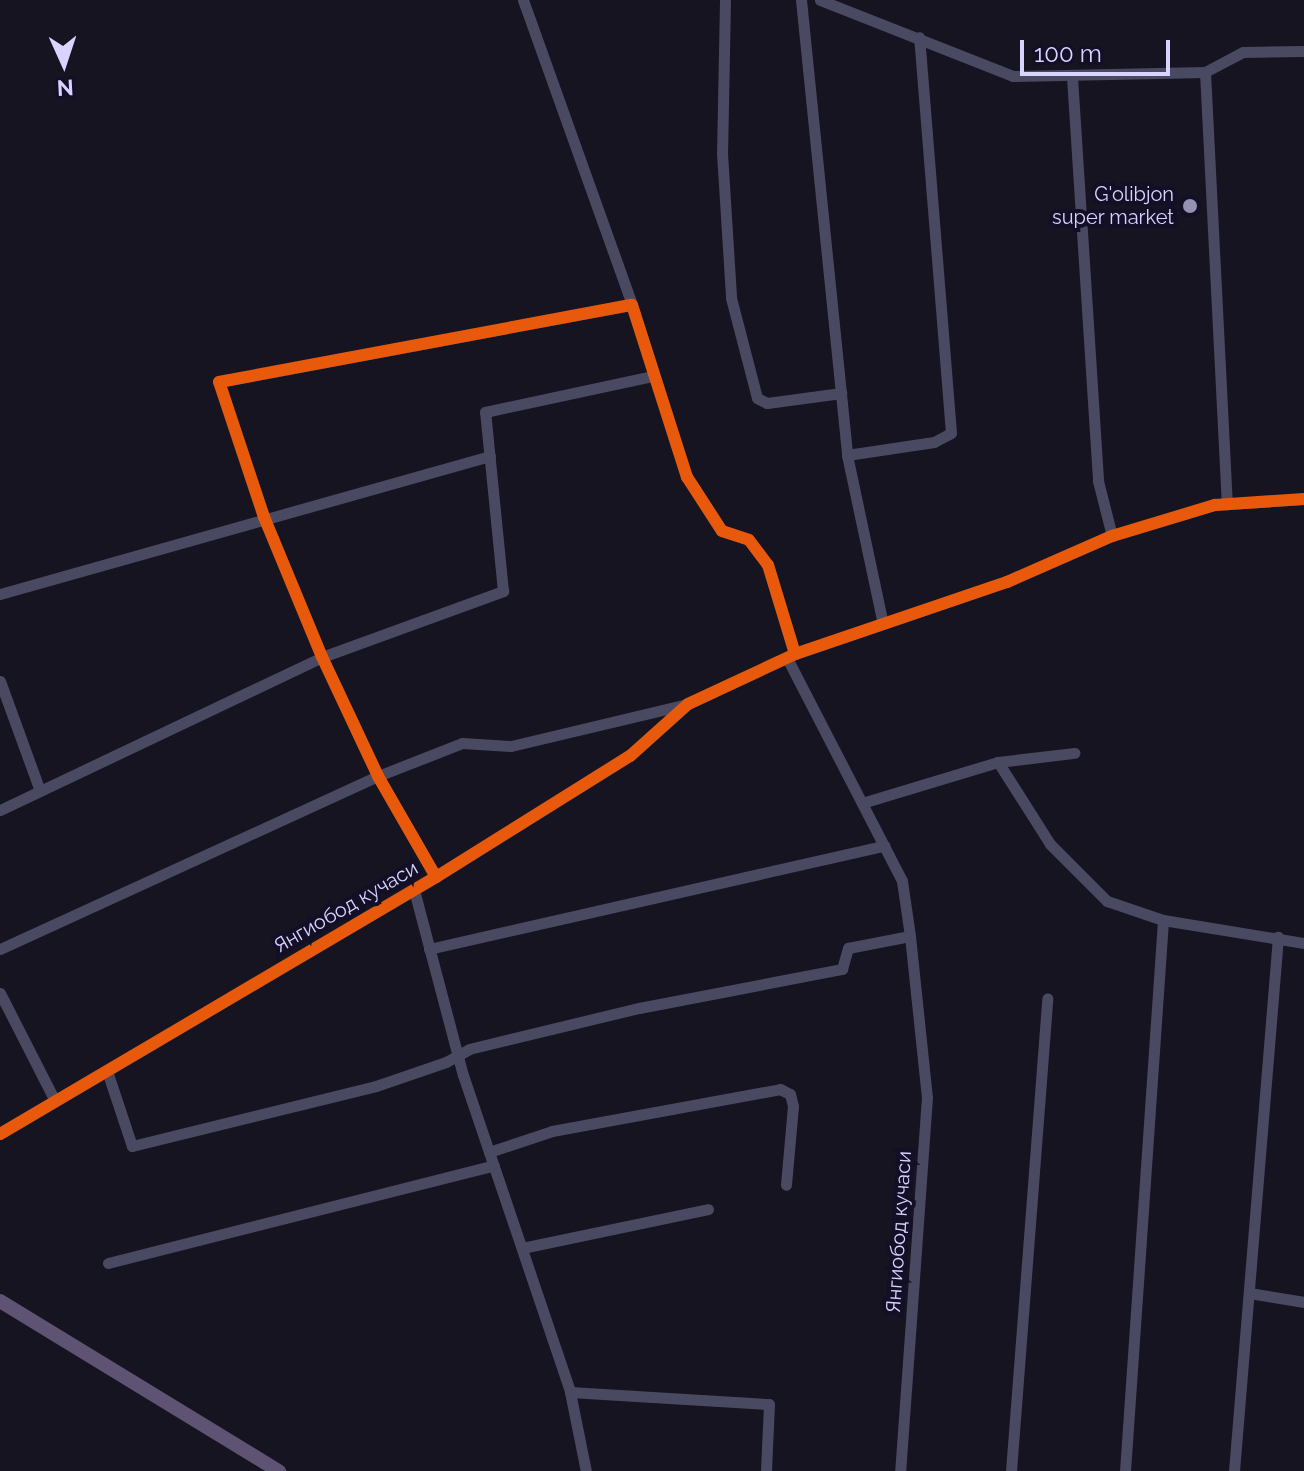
<!DOCTYPE html>
<meta charset="utf-8">
<style>
body{margin:0}
#map{position:relative;width:1304px;height:1471px;overflow:hidden;background:#161421;font-family:Raleway,sans-serif}
div>[style]{position:absolute}
.minor>*{height:11px;margin:-5.5px;padding:0 5.5px;transform-origin:5.5px;border-radius:5.5px;background:#4a4962}
.major>*{height:14px;margin:-7px;padding:0 7px;transform-origin:7px;border-radius:7px;background:#5e5373}
.cycleway>*{height:12px;margin:-6px;padding:0 6px;transform-origin:6px;border-radius:6px;background:#e8590c}
.dots>*{width:22px;height:22px;translate:-50% -50%;box-sizing:border-box;border:4px solid #130f26;border-radius:50%}
span{translate:-50% -50%;white-space:nowrap;text-align:center;line-height:1.15;-webkit-text-stroke:8px #130f26;paint-order:stroke}
.poi-label{font-size:20px;color:#d9d4ff}
.right{translate:-100% -50%;text-align:right}
.street-label{font-size:20px;color:#d9d4ff}
.north{position:absolute;left:24px;top:24px;width:80px;height:80px;-webkit-text-stroke:6px #130f26;paint-order:stroke;rotate:177deg;font-size:22px;font-weight:700;line-height:32px;text-align:center;color:#d9d4ff}
.north::after{content:'';display:block;margin:auto;width:28px;height:36px;background:#d9d4ff;clip-path:polygon(50% 0,100% 100%,50% 72%,0 100%)}
.scale{position:absolute;left:1020px;top:40px;width:150px;height:36px;box-sizing:border-box;border:4px solid #d9d4ff;border-top:0;padding-left:10px;font-size:24px;line-height:28px;white-space:nowrap;color:#d9d4ff;-webkit-text-stroke:6px #130f26;paint-order:stroke}
</style>
<div id="map">
<div class="minor">
<div style="left:523px;top:0;width:324px;rotate:70.3deg"></div>
<div style="left:725px;top:0;width:153px;rotate:91.1deg"></div>
<div style="left:722px;top:153px;width:145px;rotate:86.4deg"></div>
<div style="left:731px;top:298px;width:103px;rotate:75.4deg"></div>
<div style="left:757px;top:398px;width:11px;rotate:27deg"></div>
<div style="left:767px;top:403px;width:75px;rotate:-7.7deg"></div>
<div style="left:801px;top:0;width:457px;rotate:84.2deg"></div>
<div style="left:847px;top:455px;width:173px;rotate:78deg"></div>
<div style="left:820px;top:0;width:207px;rotate:21.5deg"></div>
<div style="left:1013px;top:76px;width:192px;rotate:-1.2deg"></div>
<div style="left:1205px;top:72px;width:43px;rotate:-27.8deg"></div>
<div style="left:1243px;top:52px;width:61px;rotate:-0.9deg"></div>
<div style="left:1205px;top:72px;width:433px;rotate:87.1deg"></div>
<div style="left:1072px;top:77px;width:405px;rotate:86.3deg"></div>
<div style="left:1098px;top:481px;width:57px;rotate:75.7deg"></div>
<div style="left:847px;top:455px;width:88px;rotate:-8.5deg"></div>
<div style="left:934px;top:442px;width:19px;rotate:-28deg"></div>
<div style="left:951px;top:433px;width:397px;rotate:-94.6deg"></div>
<div style="left:0;top:594px;width:509px;rotate:-15.73deg"></div>
<div style="left:787px;top:658px;width:251px;rotate:62.7deg"></div>
<div style="left:902px;top:881px;width:56px;rotate:81.7deg"></div>
<div style="left:910px;top:936px;width:162px;rotate:84deg"></div>
<div style="left:927px;top:1097px;width:375px;rotate:94.1deg"></div>
<div style="left:0;top:681px;width:117px;rotate:70deg"></div>
<div style="left:998px;top:762px;width:77px;rotate:-6.8deg"></div>
<div style="left:862px;top:803px;width:142px;rotate:-16.8deg"></div>
<div style="left:998px;top:762px;width:97px;rotate:57.6deg"></div>
<div style="left:1050px;top:844px;width:81px;rotate:45deg"></div>
<div style="left:1107px;top:901px;width:59px;rotate:18.7deg"></div>
<div style="left:1163px;top:920px;width:143px;rotate:9.3deg"></div>
<div style="left:0;top:810px;width:357px;rotate:-25.4deg"></div>
<div style="left:322px;top:657px;width:193px;rotate:-20deg"></div>
<div style="left:503px;top:591px;width:180px;rotate:-95.7deg"></div>
<div style="left:485px;top:412px;width:172px;rotate:-12.1deg"></div>
<div style="left:436px;top:877px;width:116px;rotate:-119.9deg"></div>
<div style="left:378px;top:776px;width:132px;rotate:-115.2deg"></div>
<div style="left:322px;top:657px;width:152px;rotate:-112.5deg"></div>
<div style="left:264px;top:517px;width:142px;rotate:-108.4deg"></div>
<div style="left:219px;top:382px;width:420px;rotate:-10.6deg"></div>
<div style="left:632px;top:305px;width:181px;rotate:72.3deg"></div>
<div style="left:687px;top:477px;width:64px;rotate:57.1deg"></div>
<div style="left:722px;top:531px;width:28px;rotate:18deg"></div>
<div style="left:749px;top:540px;width:31px;rotate:53deg"></div>
<div style="left:768px;top:565px;width:93px;rotate:73.1deg"></div>
<div style="left:414px;top:890px;width:191px;rotate:75.2deg"></div>
<div style="left:463px;top:1075px;width:335px;rotate:71.3deg"></div>
<div style="left:570px;top:1392px;width:81px;rotate:78.6deg"></div>
<div style="left:0;top:949px;width:416px;rotate:-24.6deg"></div>
<div style="left:378px;top:776px;width:90px;rotate:-21.4deg"></div>
<div style="left:462px;top:743px;width:49px;rotate:3.5deg"></div>
<div style="left:511px;top:746px;width:181px;rotate:-13.4deg"></div>
<div style="left:429px;top:949px;width:467px;rotate:-12.8deg"></div>
<div style="left:0;top:993px;width:121px;rotate:63deg"></div>
<div style="left:107px;top:1071px;width:79px;rotate:71.6deg"></div>
<div style="left:132px;top:1146px;width:251px;rotate:-13.8deg"></div>
<div style="left:376px;top:1086px;width:74px;rotate:-18.9deg"></div>
<div style="left:446px;top:1062px;width:26px;rotate:-29deg"></div>
<div style="left:469px;top:1049px;width:175px;rotate:-13.6deg"></div>
<div style="left:639px;top:1008px;width:207px;rotate:-10.9deg"></div>
<div style="left:842px;top:969px;width:22px;rotate:-74deg"></div>
<div style="left:848px;top:948px;width:63px;rotate:-11deg"></div>
<div style="left:0;top:1134px;width:506px;rotate:-30.52deg"></div>
<div style="left:436px;top:877px;width:229px;rotate:-32deg"></div>
<div style="left:630px;top:756px;width:78px;rotate:-41.9deg"></div>
<div style="left:688px;top:704px;width:118px;rotate:-25deg"></div>
<div style="left:795px;top:654px;width:224px;rotate:-18.8deg"></div>
<div style="left:1007px;top:582px;width:115px;rotate:-23.7deg"></div>
<div style="left:1112px;top:536px;width:108px;rotate:-16.8deg"></div>
<div style="left:1215px;top:505px;width:89px;rotate:-3.9deg"></div>
<div style="left:489px;top:1152px;width:66px;rotate:-18.4deg"></div>
<div style="left:552px;top:1131px;width:232px;rotate:-10.4deg"></div>
<div style="left:780px;top:1089px;width:11px;rotate:27deg"></div>
<div style="left:790px;top:1094px;width:12px;rotate:76deg"></div>
<div style="left:793px;top:1106px;width:79px;rotate:95.1deg"></div>
<div style="left:522px;top:1248px;width:190px;rotate:-11.8deg"></div>
<div style="left:108px;top:1263px;width:398px;rotate:-14.2deg"></div>
<div style="left:1249px;top:1293px;width:56px;rotate:9.3deg"></div>
<div style="left:570px;top:1392px;width:199px;rotate:3.5deg"></div>
<div style="left:769px;top:1404px;width:67px;rotate:92.6deg"></div>
<div style="left:1011px;top:1471px;width:474px;rotate:-85.6deg"></div>
<div style="left:1125px;top:1471px;width:552px;rotate:-86.05deg"></div>
<div style="left:1234px;top:1471px;width:536px;rotate:-85.29deg"></div>
</div>
<div class="major">
<div style="left:0;top:1301px;width:327px;rotate:31.4deg"></div>
</div>
<div class="cycleway">
<div style="left:436px;top:877px;width:116px;rotate:-119.9deg"></div>
<div style="left:378px;top:776px;width:132px;rotate:-115.2deg"></div>
<div style="left:322px;top:657px;width:152px;rotate:-112.5deg"></div>
<div style="left:264px;top:517px;width:142px;rotate:-108.4deg"></div>
<div style="left:219px;top:382px;width:420px;rotate:-10.6deg"></div>
<div style="left:632px;top:305px;width:181px;rotate:72.3deg"></div>
<div style="left:687px;top:477px;width:64px;rotate:57.1deg"></div>
<div style="left:722px;top:531px;width:28px;rotate:18deg"></div>
<div style="left:749px;top:540px;width:31px;rotate:53deg"></div>
<div style="left:768px;top:565px;width:93px;rotate:73.1deg"></div>
<div style="left:0;top:1134px;width:506px;rotate:-30.52deg"></div>
<div style="left:436px;top:877px;width:229px;rotate:-32deg"></div>
<div style="left:630px;top:756px;width:78px;rotate:-41.9deg"></div>
<div style="left:688px;top:704px;width:118px;rotate:-25deg"></div>
<div style="left:795px;top:654px;width:224px;rotate:-18.8deg"></div>
<div style="left:1007px;top:582px;width:115px;rotate:-23.7deg"></div>
<div style="left:1112px;top:536px;width:108px;rotate:-16.8deg"></div>
<div style="left:1215px;top:505px;width:89px;rotate:-3.9deg"></div>
</div>
<div class="dots">
<div style="left:1190px;top:206px;background:#9591b1"></div>
</div>
<div class="poi-label">
<span class="right" style="left:1174px;top:206px">G'olibjon<br>super market</span>
</div>
<div class="street-label">
<span style="left:346px;top:907px;rotate:-30deg">Янгиобод кучаси</span>
<span style="left:899px;top:1232px;rotate:-86deg">Янгиобод кучаси</span>
</div>
<div class="north">N</div>
<div class="scale">100 m</div>
</div>
